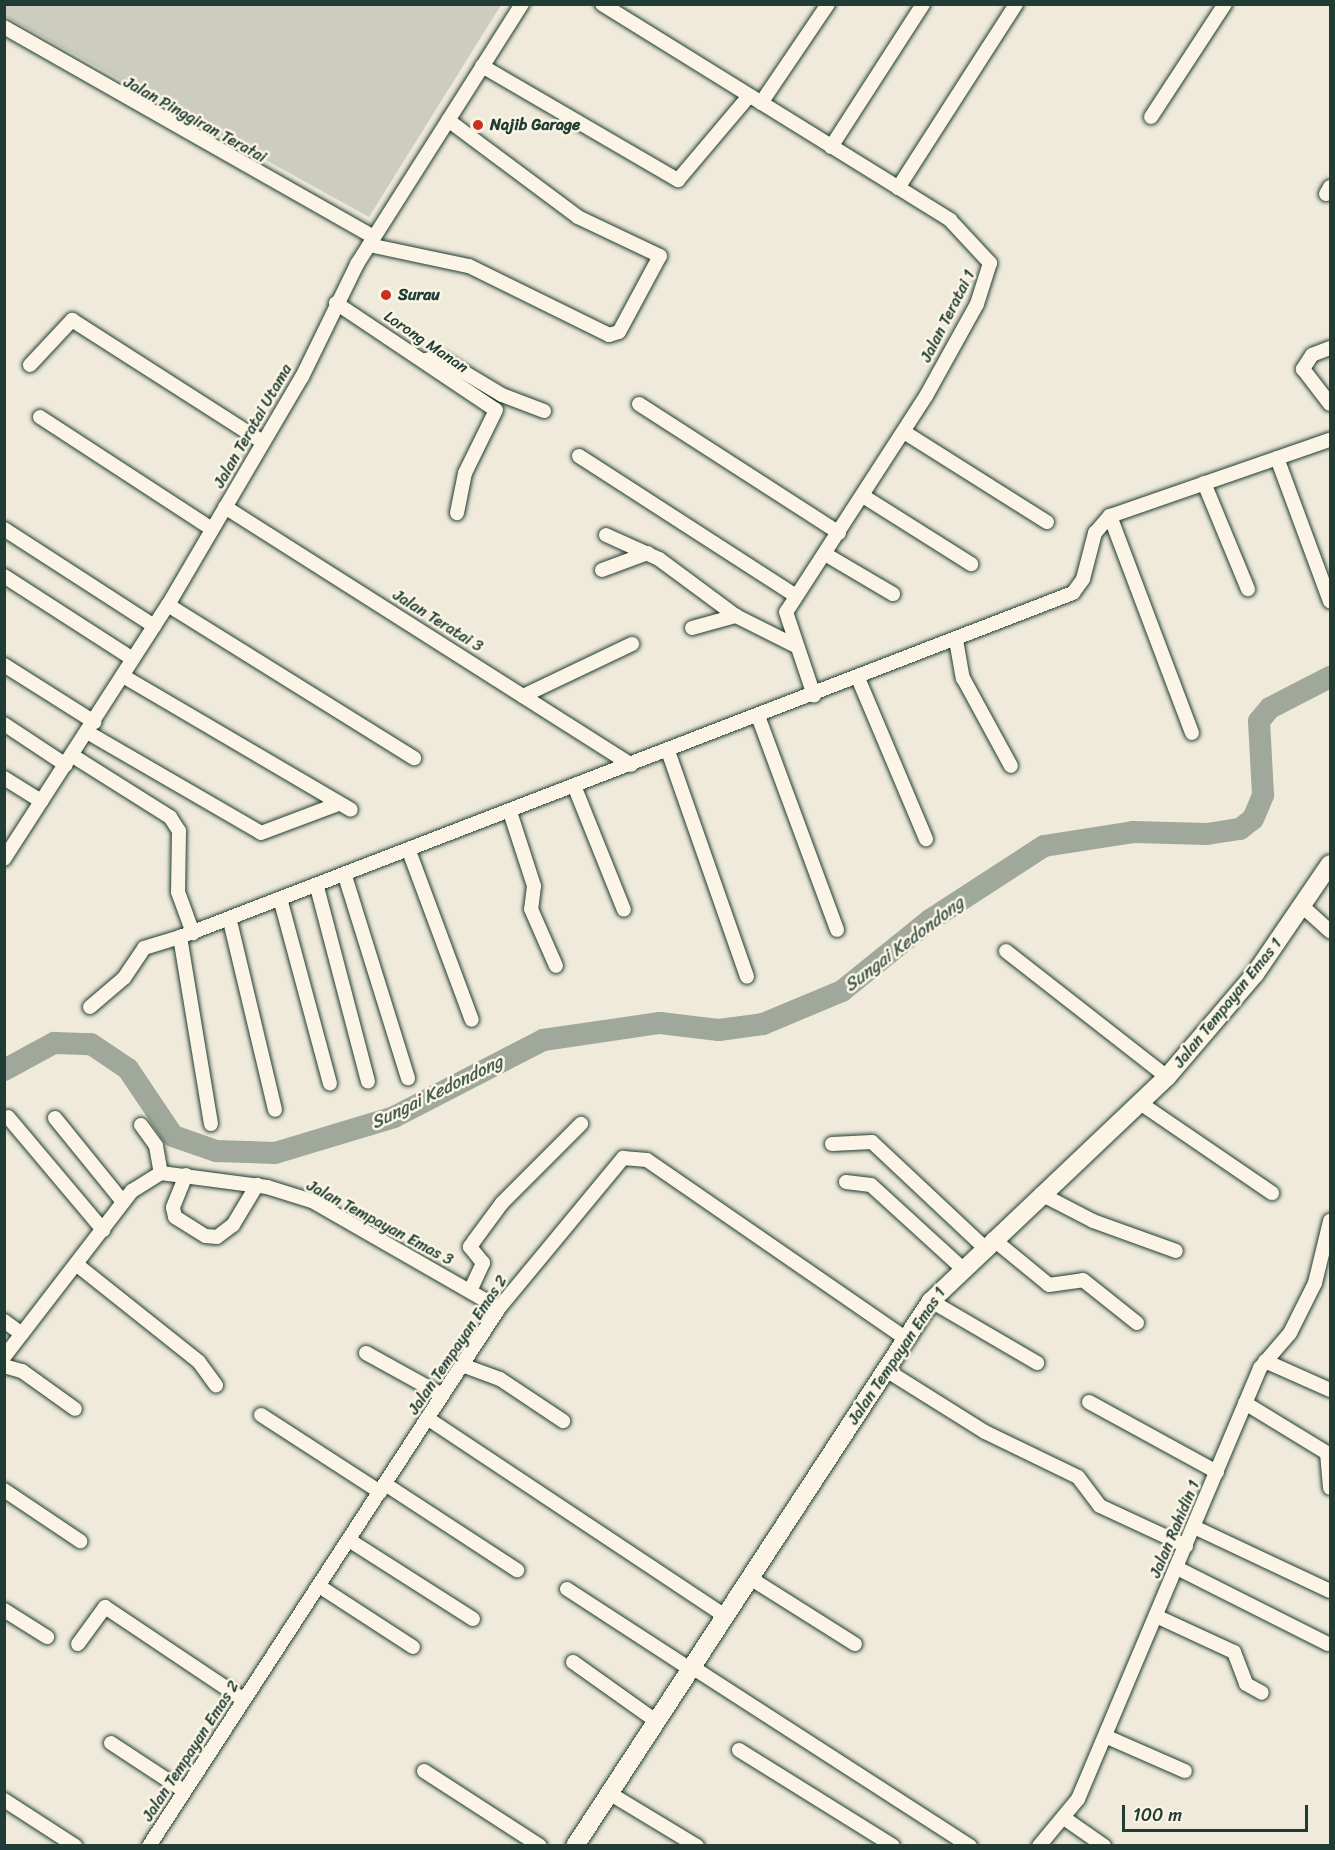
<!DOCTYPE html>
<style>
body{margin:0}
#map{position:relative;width:1335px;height:1850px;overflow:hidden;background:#efeada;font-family:Sriracha,sans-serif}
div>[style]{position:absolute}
.green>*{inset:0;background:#cccdbf}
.river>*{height:22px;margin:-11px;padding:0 11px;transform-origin:11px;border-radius:11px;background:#9fa89a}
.roads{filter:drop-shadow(0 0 2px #1f3d34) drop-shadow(0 0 2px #1f3d34)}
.street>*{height:14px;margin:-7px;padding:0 7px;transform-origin:7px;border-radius:7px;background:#fcf5e5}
.secondary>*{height:18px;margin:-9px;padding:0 9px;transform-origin:9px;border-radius:9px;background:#fcf5e5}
.dots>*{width:16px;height:16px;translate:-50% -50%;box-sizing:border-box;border:3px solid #fcf5e5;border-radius:50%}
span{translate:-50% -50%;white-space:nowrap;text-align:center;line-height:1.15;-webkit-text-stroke:5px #fcf5e5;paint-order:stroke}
.street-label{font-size:16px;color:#1f3d34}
.poi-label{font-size:16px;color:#1f3d34;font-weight:700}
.left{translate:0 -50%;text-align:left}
.water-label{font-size:18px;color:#455d53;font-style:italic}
.frame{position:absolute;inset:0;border:6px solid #1f3d34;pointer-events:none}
.scale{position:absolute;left:1122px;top:1805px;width:186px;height:27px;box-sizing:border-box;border:3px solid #1f3d34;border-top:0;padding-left:8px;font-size:18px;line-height:21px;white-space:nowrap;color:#1f3d34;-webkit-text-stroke:4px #fcf5e5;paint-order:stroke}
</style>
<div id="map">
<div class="green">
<div style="clip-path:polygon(5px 4px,501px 4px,501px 5px,369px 217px,5px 16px)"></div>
</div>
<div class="river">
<div style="left:4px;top:1070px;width:57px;rotate:-28.4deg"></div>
<div style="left:54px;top:1043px;width:37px;rotate:2deg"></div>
<div style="left:91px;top:1044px;width:45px;rotate:34deg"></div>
<div style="left:128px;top:1069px;width:81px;rotate:56.1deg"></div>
<div style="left:173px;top:1136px;width:46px;rotate:19.2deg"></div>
<div style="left:216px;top:1151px;width:59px;rotate:1.9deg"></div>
<div style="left:275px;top:1153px;width:124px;rotate:-16.8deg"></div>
<div style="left:394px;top:1117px;width:168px;rotate:-27.3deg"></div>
<div style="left:543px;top:1040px;width:118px;rotate:-8.3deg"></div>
<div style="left:660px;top:1023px;width:59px;rotate:6.8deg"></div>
<div style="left:719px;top:1030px;width:44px;rotate:-7.8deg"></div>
<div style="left:763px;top:1024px;width:86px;rotate:-22.7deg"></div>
<div style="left:842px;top:991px;width:113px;rotate:-38.9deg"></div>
<div style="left:930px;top:920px;width:136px;rotate:-33deg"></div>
<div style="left:1044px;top:846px;width:90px;rotate:-8.9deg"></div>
<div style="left:1133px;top:832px;width:74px;rotate:1.5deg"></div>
<div style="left:1207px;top:834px;width:33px;rotate:-9deg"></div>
<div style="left:1240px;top:829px;width:16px;rotate:-38deg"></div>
<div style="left:1253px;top:819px;width:26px;rotate:-67deg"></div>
<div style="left:1263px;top:795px;width:74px;rotate:-93.1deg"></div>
<div style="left:1259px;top:721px;width:17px;rotate:-50deg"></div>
<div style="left:1270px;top:708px;width:68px;rotate:-27.3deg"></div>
</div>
<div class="roads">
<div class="street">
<div style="left:602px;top:4px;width:410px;rotate:31.8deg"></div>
<div style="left:950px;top:220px;width:59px;rotate:47.1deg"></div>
<div style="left:990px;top:263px;width:43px;rotate:107.6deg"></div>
<div style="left:977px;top:304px;width:105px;rotate:119deg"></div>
<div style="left:926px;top:396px;width:257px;rotate:122.9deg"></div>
<div style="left:786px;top:612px;width:88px;rotate:71.4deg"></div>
<div style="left:4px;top:27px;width:425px;rotate:29.6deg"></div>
<div style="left:482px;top:66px;width:227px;rotate:30.2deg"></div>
<div style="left:678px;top:180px;width:110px;rotate:-49.8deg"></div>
<div style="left:761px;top:103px;width:120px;rotate:-55.9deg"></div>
<div style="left:1151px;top:117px;width:135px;rotate:-56.8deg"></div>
<div style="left:831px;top:147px;width:170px;rotate:-57.2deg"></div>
<div style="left:898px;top:188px;width:219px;rotate:-57.3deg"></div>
<div style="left:1326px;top:194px;width:8px;rotate:-60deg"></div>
<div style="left:369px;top:245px;width:102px;rotate:11.9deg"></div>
<div style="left:469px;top:266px;width:156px;rotate:26.2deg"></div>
<div style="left:609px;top:335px;width:10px;rotate:-17deg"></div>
<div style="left:619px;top:332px;width:86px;rotate:-61.7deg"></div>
<div style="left:660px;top:256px;width:91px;rotate:-154.6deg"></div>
<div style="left:578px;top:217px;width:162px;rotate:-143.3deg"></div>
<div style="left:336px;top:303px;width:192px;rotate:33.8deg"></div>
<div style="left:496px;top:410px;width:70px;rotate:116.2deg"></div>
<div style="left:465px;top:473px;width:41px;rotate:101.3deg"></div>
<div style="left:1330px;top:348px;width:19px;rotate:159deg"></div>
<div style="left:1312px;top:355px;width:17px;rotate:123deg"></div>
<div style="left:1303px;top:369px;width:44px;rotate:52.4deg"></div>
<div style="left:425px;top:360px;width:17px;rotate:-3deg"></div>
<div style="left:442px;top:359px;width:70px;rotate:31deg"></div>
<div style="left:502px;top:395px;width:45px;rotate:20.9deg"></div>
<div style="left:30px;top:365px;width:62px;rotate:-47deg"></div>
<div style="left:72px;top:320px;width:227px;rotate:32.6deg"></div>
<div style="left:639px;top:404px;width:238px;rotate:32.8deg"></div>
<div style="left:40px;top:417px;width:205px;rotate:33.1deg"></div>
<div style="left:904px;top:432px;width:169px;rotate:32.2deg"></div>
<div style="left:579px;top:456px;width:258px;rotate:32.8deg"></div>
<div style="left:1277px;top:458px;width:153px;rotate:69.7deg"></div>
<div style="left:1204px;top:483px;width:115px;rotate:67.5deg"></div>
<div style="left:863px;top:496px;width:128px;rotate:32.2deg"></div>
<div style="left:225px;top:507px;width:481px;rotate:32.4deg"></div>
<div style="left:1110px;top:516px;width:232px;rotate:69.3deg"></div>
<div style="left:4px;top:529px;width:179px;rotate:32.9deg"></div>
<div style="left:606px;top:535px;width:58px;rotate:24.4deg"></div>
<div style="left:659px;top:559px;width:96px;rotate:36.5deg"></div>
<div style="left:736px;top:616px;width:67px;rotate:26.6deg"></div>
<div style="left:825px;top:554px;width:79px;rotate:30.5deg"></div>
<div style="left:602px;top:570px;width:49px;rotate:-20.3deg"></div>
<div style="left:4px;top:576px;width:153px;rotate:32.8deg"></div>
<div style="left:168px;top:605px;width:290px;rotate:31.9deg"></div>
<div style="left:692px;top:628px;width:46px;rotate:-15.3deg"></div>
<div style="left:956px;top:640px;width:39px;rotate:80deg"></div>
<div style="left:963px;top:678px;width:100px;rotate:61.4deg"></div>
<div style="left:4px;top:665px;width:107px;rotate:32.3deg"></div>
<div style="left:123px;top:676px;width:264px;rotate:30.4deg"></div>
<div style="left:858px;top:678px;width:175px;rotate:67.1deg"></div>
<div style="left:523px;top:696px;width:121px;rotate:-25.5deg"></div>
<div style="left:758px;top:716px;width:228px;rotate:69.7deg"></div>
<div style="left:4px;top:724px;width:74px;rotate:33.5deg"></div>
<div style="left:87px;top:732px;width:201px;rotate:30.1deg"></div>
<div style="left:261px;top:833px;width:82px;rotate:-20.6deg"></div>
<div style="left:668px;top:751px;width:239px;rotate:70.7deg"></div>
<div style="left:73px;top:756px;width:115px;rotate:32.2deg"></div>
<div style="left:170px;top:817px;width:17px;rotate:57deg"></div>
<div style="left:179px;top:831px;width:61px;rotate:90.9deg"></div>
<div style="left:178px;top:892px;width:44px;rotate:69.9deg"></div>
<div style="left:4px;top:778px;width:44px;rotate:31.9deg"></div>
<div style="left:575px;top:788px;width:131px;rotate:68.1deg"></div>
<div style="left:510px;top:812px;width:78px;rotate:72deg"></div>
<div style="left:534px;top:886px;width:23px;rotate:97deg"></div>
<div style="left:531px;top:909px;width:62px;rotate:66.3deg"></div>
<div style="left:409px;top:851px;width:180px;rotate:69.6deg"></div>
<div style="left:4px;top:859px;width:302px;rotate:-57.2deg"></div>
<div style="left:168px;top:605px;width:264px;rotate:-59.6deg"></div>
<div style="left:302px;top:377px;width:126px;rotate:-64deg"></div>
<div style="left:357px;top:264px;width:308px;rotate:-57.6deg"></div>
<div style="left:345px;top:876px;width:212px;rotate:72.7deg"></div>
<div style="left:317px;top:887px;width:201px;rotate:75.3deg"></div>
<div style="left:281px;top:902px;width:188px;rotate:74.9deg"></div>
<div style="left:1302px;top:906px;width:38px;rotate:42deg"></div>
<div style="left:230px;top:921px;width:194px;rotate:76.6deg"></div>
<div style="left:1006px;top:951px;width:204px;rotate:38deg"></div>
<div style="left:90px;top:1007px;width:45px;rotate:-40.5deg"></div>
<div style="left:124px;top:978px;width:36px;rotate:-56deg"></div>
<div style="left:144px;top:948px;width:38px;rotate:-17deg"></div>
<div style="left:1140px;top:1103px;width:160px;rotate:34.3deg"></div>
<div style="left:8px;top:1117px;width:148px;rotate:49.9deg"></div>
<div style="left:55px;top:1118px;width:108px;rotate:51deg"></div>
<div style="left:211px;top:1124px;width:190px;rotate:-99.4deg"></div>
<div style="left:180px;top:937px;width:957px;rotate:-21.07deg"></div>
<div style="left:1073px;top:593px;width:17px;rotate:-54deg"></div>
<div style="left:1083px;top:579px;width:48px;rotate:-75.4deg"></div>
<div style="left:1095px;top:533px;width:23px;rotate:-49deg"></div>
<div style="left:1110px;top:516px;width:233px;rotate:-19.1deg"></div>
<div style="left:141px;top:1125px;width:26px;rotate:54deg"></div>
<div style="left:156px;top:1146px;width:27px;rotate:80deg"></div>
<div style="left:832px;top:1144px;width:40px;rotate:-2.9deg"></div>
<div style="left:872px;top:1142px;width:154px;rotate:43.2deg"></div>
<div style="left:186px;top:1175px;width:35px;rotate:112deg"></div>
<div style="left:173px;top:1208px;width:9px;rotate:77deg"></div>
<div style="left:175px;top:1217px;width:36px;rotate:32deg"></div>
<div style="left:206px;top:1236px;width:11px;rotate:5deg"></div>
<div style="left:217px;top:1237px;width:20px;rotate:-37deg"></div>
<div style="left:233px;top:1225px;width:47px;rotate:-59deg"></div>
<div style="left:846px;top:1182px;width:25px;rotate:7deg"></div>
<div style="left:871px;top:1185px;width:123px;rotate:42.4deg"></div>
<div style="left:1041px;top:1194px;width:59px;rotate:27.4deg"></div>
<div style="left:1093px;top:1221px;width:88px;rotate:19.9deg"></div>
<div style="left:993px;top:1239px;width:72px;rotate:39.4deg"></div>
<div style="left:1049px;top:1285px;width:34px;rotate:-8deg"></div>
<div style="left:1083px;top:1280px;width:69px;rotate:38.5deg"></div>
<div style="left:76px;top:1264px;width:157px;rotate:38.5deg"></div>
<div style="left:199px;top:1362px;width:29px;rotate:54deg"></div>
<div style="left:470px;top:1291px;width:31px;rotate:-65deg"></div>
<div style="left:483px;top:1263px;width:21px;rotate:-129deg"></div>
<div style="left:470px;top:1247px;width:7px;rotate:-56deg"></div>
<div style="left:474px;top:1241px;width:47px;rotate:-53.6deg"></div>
<div style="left:502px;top:1203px;width:112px;rotate:-45deg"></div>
<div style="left:931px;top:1301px;width:123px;rotate:30.3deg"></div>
<div style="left:4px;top:1321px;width:22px;rotate:36deg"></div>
<div style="left:366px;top:1353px;width:87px;rotate:28.9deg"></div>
<div style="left:4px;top:1357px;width:210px;rotate:-52.4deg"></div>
<div style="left:132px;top:1191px;width:34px;rotate:-32deg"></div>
<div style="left:161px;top:1173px;width:107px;rotate:7.5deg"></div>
<div style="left:267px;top:1187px;width:47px;rotate:17.3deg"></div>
<div style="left:312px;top:1201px;width:215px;rotate:29.8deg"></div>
<div style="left:1265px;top:1361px;width:71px;rotate:24deg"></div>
<div style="left:462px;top:1365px;width:40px;rotate:20.2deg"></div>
<div style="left:500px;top:1379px;width:76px;rotate:33.7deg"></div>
<div style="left:4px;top:1366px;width:19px;rotate:16deg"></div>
<div style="left:22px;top:1371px;width:65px;rotate:35.6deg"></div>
<div style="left:886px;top:1370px;width:117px;rotate:32.1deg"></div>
<div style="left:985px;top:1432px;width:103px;rotate:25.8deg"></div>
<div style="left:1078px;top:1477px;width:36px;rotate:53deg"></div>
<div style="left:1100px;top:1506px;width:95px;rotate:24.9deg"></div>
<div style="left:1089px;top:1402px;width:146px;rotate:28.7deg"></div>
<div style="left:1245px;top:1403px;width:96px;rotate:31.4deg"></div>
<div style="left:1327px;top:1453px;width:35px;rotate:85deg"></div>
<div style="left:261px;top:1415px;width:142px;rotate:32.9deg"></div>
<div style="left:427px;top:1418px;width:358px;rotate:33.6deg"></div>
<div style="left:385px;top:1484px;width:158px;rotate:33.1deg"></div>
<div style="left:4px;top:1490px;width:92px;rotate:33.9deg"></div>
<div style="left:1194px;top:1527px;width:150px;rotate:25.2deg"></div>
<div style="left:349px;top:1540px;width:147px;rotate:32.5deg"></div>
<div style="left:1177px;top:1568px;width:169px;rotate:26.7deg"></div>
<div style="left:750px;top:1578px;width:124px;rotate:32.2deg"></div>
<div style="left:319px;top:1586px;width:112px;rotate:33deg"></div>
<div style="left:567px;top:1589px;width:147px;rotate:33deg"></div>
<div style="left:4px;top:1610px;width:51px;rotate:32.1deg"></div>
<div style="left:1156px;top:1616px;width:86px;rotate:24.8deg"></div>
<div style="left:1234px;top:1652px;width:34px;rotate:69deg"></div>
<div style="left:1246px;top:1684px;width:18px;rotate:29deg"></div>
<div style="left:78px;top:1644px;width:46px;rotate:-53.9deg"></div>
<div style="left:105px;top:1607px;width:167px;rotate:33.8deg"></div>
<div style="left:573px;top:1662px;width:102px;rotate:35.4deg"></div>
<div style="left:692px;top:1667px;width:331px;rotate:32.8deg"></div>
<div style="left:1107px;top:1737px;width:85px;rotate:23.6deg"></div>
<div style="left:111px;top:1743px;width:87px;rotate:33.3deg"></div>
<div style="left:739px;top:1750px;width:181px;rotate:31.9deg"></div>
<div style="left:424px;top:1771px;width:138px;rotate:32.9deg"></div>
<div style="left:609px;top:1793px;width:103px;rotate:31.1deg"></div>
<div style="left:4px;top:1800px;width:85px;rotate:32.9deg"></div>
<div style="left:1064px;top:1818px;width:49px;rotate:35deg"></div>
<div style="left:149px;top:1846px;width:642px;rotate:-56.95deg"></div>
<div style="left:499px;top:1308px;width:195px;rotate:-50.4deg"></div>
<div style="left:623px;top:1158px;width:24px;rotate:5deg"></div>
<div style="left:647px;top:1160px;width:315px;rotate:34.6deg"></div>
<div style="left:1039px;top:1846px;width:61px;rotate:-50.3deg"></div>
<div style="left:1078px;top:1799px;width:468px;rotate:-67.1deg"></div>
<div style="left:1260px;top:1368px;width:46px;rotate:-49.4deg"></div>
<div style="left:1290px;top:1333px;width:56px;rotate:-63.4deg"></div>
<div style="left:1315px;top:1283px;width:64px;rotate:-76.4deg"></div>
</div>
<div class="secondary">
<div style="left:575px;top:1846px;width:651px;rotate:-56.85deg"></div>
<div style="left:931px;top:1301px;width:325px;rotate:-43.5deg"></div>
<div style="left:1167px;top:1077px;width:135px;rotate:-49.5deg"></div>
<div style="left:1255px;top:974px;width:133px;rotate:-55.7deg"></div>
</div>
</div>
<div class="dots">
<div style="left:478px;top:125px;background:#c8321e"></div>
<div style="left:386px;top:295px;background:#c8321e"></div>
</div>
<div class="street-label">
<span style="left:195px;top:120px;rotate:29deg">Jalan Pinggiran Teratai</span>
<span style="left:948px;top:316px;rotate:-63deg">Jalan Teratai 1</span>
<span style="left:426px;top:342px;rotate:34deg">Lorong Manan</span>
<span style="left:253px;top:426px;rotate:-60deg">Jalan Teratai Utama</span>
<span style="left:438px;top:621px;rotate:32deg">Jalan Teratai 3</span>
<span style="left:1228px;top:1003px;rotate:-51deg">Jalan Tempayan Emas 1</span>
<span style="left:380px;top:1223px;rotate:28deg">Jalan Tempayan Emas 3</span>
<span style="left:458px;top:1345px;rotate:-56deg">Jalan Tempayan Emas 2</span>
<span style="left:897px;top:1356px;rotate:-56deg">Jalan Tempayan Emas 1</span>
<span style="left:1175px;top:1529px;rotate:-67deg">Jalan Rahidin 1</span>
<span style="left:191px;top:1751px;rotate:-57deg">Jalan Tempayan Emas 2</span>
</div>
<div class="poi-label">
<span class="left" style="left:490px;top:125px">Najib Garage</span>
<span class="left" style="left:398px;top:295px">Surau</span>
</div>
<div class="water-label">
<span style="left:904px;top:944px;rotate:-37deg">Sungai Kedondong</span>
<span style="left:437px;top:1092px;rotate:-26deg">Sungai Kedondong</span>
</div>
<div class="frame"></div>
<div class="scale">100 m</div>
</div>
